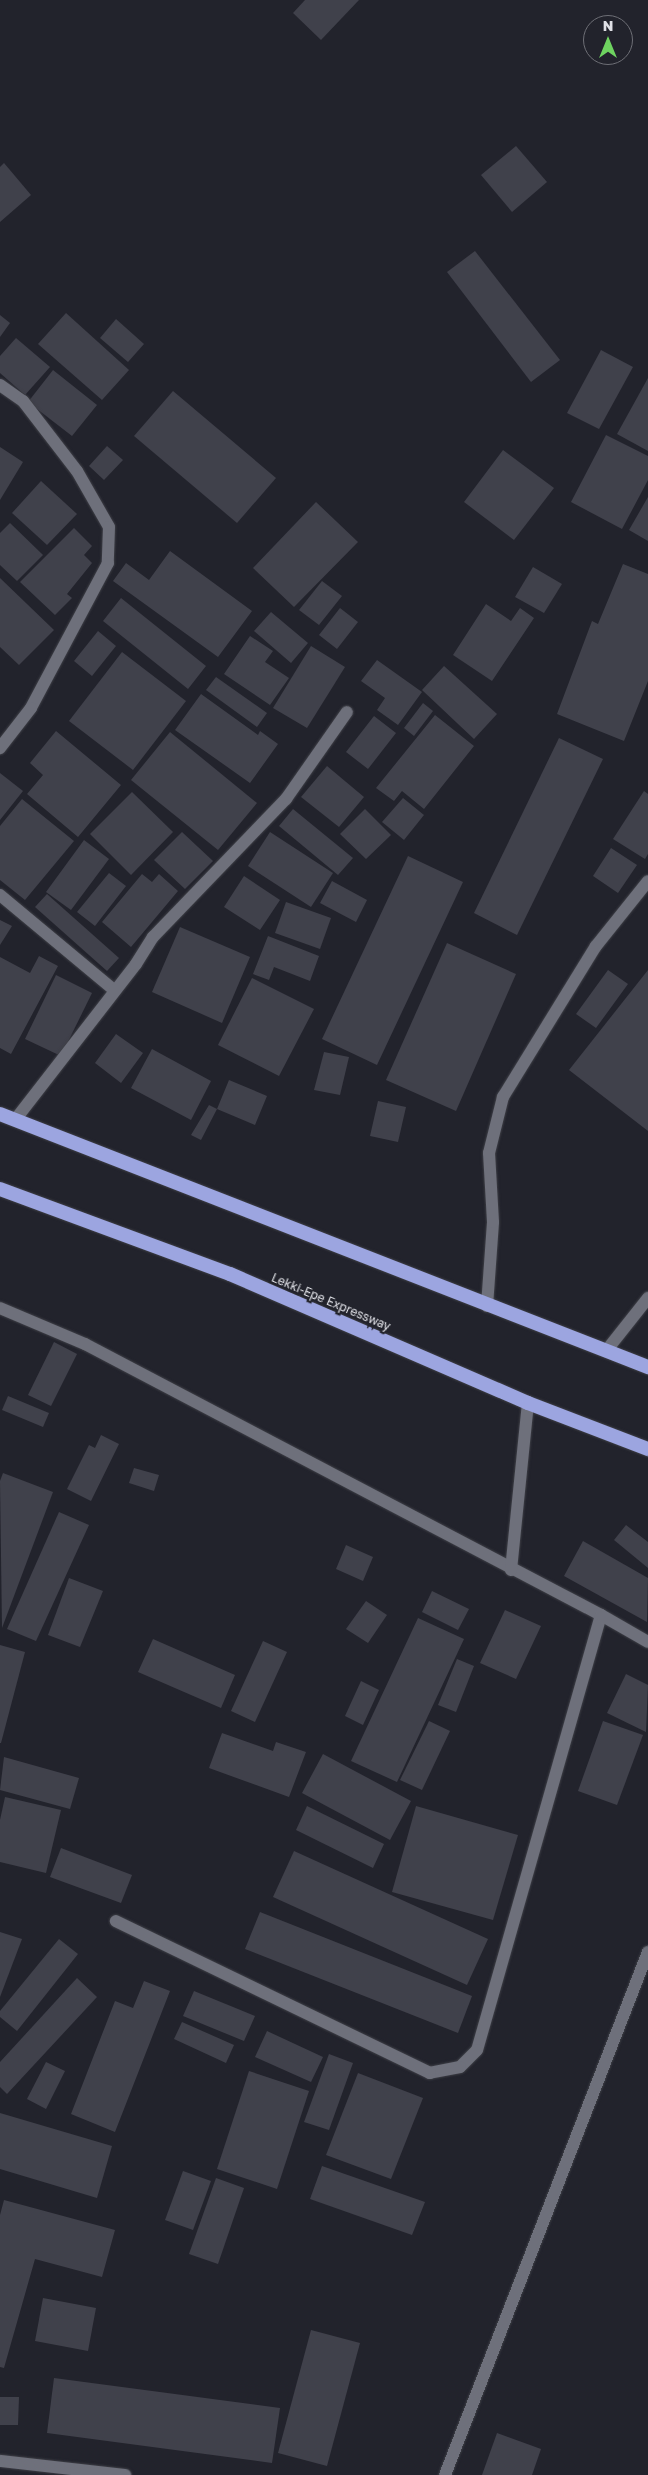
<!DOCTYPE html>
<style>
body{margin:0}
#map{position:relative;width:648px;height:2475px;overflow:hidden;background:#22232c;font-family:"Golos Text",sans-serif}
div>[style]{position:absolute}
.building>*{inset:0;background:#40414b}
.roads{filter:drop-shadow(0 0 1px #3e3f46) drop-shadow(0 0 1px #3e3f46)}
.service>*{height:12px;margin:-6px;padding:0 6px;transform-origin:6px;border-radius:6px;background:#6e707b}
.minor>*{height:12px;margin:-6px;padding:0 6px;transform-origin:6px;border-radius:6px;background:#6e707b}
.trunk>*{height:14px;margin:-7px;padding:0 7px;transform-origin:7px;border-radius:7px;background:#9ca5e0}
span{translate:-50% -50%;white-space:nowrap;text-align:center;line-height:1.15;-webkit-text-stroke:4.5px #22232c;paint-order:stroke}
.street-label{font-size:12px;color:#dfe0e6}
.north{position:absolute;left:583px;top:15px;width:50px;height:50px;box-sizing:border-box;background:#22232c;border:1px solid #6e6f76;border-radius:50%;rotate:0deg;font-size:14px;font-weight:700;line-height:20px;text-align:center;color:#dfe0e6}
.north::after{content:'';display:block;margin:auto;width:18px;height:22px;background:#6ed360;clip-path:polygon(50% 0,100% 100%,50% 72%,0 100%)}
</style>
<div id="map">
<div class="building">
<div style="clip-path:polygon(305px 0,359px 0,321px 40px,293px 13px)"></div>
<div style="clip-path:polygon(516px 146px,547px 182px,512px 212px,481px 175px)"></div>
<div style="clip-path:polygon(4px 163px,31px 195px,0 222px,0 167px)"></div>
<div style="clip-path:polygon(475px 251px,560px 360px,531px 382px,447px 272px)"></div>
<div style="clip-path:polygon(66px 313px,129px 370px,102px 400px,38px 344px)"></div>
<div style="clip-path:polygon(0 315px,10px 323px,0 337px)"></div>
<div style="clip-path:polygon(116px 319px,144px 344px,128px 362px,100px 338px)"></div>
<div style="clip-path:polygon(16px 338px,50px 367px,25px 395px,0 373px,0 356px)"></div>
<div style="clip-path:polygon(601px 350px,633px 367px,599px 429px,567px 413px)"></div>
<div style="clip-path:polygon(53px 370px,97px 405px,72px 436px,28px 402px)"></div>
<div style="clip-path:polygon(648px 378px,648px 451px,617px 434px)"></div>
<div style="clip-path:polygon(173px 391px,276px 478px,237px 523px,134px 436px)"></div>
<div style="clip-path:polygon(606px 435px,648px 456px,648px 480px,622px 529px,571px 502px)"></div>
<div style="clip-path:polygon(107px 446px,123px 460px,104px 480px,89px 466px)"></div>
<div style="clip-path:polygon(0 447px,23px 462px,0 500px)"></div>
<div style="clip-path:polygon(503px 450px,554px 488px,514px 540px,464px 502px)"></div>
<div style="clip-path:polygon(41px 481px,77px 514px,47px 545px,12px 513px)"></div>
<div style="clip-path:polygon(648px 497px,648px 541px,629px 530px)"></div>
<div style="clip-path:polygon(316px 502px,358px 542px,294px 607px,253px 568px)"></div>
<div style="clip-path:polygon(10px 523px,43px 555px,17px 581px,0 565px,0 533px)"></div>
<div style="clip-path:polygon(74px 528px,92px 546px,84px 555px,92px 563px,67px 594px,72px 598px,55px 615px,20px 582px)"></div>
<div style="clip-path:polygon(170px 551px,252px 611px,218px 657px,113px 581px,126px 563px,149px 580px)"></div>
<div style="clip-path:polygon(623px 564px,648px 574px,648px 681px,624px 741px,557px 714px,592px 621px,598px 624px)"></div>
<div style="clip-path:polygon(533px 567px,562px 584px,544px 613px,515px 597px)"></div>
<div style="clip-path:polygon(0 578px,54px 630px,19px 665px,0 647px)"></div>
<div style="clip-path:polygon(322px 581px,342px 596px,319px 625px,299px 610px)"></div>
<div style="clip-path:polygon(121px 598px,206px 666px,188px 689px,103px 621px)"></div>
<div style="clip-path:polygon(486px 604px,511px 621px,520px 608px,534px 618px,492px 681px,453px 655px)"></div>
<div style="clip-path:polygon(340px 608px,358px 622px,337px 649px,319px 635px)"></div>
<div style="clip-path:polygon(271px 612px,308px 643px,291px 663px,254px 631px)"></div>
<div style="clip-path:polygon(98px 631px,116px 646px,92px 676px,74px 661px)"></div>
<div style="clip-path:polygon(250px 636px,273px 651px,265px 662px,289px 678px,270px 705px,224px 674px)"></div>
<div style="clip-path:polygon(311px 646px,345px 667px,307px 728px,273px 708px)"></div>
<div style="clip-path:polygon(122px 652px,186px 701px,133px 770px,69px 721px)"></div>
<div style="clip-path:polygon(377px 660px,422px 692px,398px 725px,377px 710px,385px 698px,361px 681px)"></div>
<div style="clip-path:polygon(444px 666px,497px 714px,474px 739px,422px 690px)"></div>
<div style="clip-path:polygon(216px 677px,267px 713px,257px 727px,206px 690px)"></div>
<div style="clip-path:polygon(201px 694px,258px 735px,260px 731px,278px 744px,250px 783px,175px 730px)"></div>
<div style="clip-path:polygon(423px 703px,433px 711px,414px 736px,404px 728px)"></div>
<div style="clip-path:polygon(435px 715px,474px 746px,424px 809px,402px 791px,394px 801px,376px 788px)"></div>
<div style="clip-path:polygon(374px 716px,396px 733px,368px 769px,346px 752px)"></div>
<div style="clip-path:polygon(56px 731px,121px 785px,78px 837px,27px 794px,43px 775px,30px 763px)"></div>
<div style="clip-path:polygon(170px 732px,257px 803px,218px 850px,131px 780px)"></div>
<div style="clip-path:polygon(559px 738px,603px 759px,517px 935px,474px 913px)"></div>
<div style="clip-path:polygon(327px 766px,364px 797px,339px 827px,301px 797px)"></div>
<div style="clip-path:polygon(0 773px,23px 791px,0 820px)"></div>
<div style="clip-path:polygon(644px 791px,648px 794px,648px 854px,645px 859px,613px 839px)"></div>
<div style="clip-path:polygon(132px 792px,173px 832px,131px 875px,90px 834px)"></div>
<div style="clip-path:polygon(403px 798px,424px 815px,404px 840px,382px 822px)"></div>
<div style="clip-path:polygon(22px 799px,74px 841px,25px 900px,0 880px,0 826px)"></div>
<div style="clip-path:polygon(293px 809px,353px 858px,338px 875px,279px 826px)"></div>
<div style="clip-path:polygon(365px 809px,391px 835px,366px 859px,340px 834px)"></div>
<div style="clip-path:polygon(182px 832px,213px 861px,185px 889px,154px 860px)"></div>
<div style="clip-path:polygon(270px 832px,333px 873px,311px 907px,248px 866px)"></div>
<div style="clip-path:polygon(84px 840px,109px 859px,71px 910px,46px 892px)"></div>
<div style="clip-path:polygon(611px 848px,637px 865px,618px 893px,593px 876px)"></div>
<div style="clip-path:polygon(408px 856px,463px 882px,377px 1065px,322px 1039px)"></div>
<div style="clip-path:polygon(109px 873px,126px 886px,95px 926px,77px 912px)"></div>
<div style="clip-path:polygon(142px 874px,152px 882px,159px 874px,178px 891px,131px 947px,102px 922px)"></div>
<div style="clip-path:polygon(244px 876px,280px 900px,260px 930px,224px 907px)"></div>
<div style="clip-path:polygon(332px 881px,367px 900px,356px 922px,320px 903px)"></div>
<div style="clip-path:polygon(47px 894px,119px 958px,107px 971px,35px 907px)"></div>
<div style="clip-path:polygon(286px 902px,331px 918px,320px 949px,275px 933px)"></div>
<div style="clip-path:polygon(0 920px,12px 926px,0 945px)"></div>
<div style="clip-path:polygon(180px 927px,250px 957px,222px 1023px,152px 992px)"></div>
<div style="clip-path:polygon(268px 936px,319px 956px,310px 981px,274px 967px,269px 980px,253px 974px)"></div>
<div style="clip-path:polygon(447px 943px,516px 974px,456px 1111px,386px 1080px)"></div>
<div style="clip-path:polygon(39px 956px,58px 966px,11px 1054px,0 1048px,0 957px,30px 973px)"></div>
<div style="clip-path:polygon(608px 970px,628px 984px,596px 1028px,576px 1014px)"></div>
<div style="clip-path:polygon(648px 970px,648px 1131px,569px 1070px)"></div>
<div style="clip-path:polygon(56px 975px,92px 993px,61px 1056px,25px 1039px)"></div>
<div style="clip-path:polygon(252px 978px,314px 1009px,279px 1076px,218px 1045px)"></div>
<div style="clip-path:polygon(116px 1034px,143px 1053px,121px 1083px,95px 1063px)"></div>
<div style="clip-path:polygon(152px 1049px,211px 1081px,191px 1120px,131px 1088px)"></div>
<div style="clip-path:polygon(324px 1052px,349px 1057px,340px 1095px,314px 1090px)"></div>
<div style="clip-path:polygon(229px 1080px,267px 1096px,255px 1125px,217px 1109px,201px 1140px,191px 1135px,209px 1105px,217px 1109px)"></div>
<div style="clip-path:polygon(378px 1101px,406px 1107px,398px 1142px,370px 1136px)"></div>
<div style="clip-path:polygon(54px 1342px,77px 1354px,51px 1406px,28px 1395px)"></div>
<div style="clip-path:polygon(8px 1396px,49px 1413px,43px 1427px,2px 1410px)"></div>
<div style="clip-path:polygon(101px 1435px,119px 1444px,91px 1501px,67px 1489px,89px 1445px,95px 1448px)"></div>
<div style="clip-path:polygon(134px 1468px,159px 1475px,154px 1491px,129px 1483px)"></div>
<div style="clip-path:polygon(3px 1473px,53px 1492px,2px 1628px,0 1481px)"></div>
<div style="clip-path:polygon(59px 1512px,89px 1525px,36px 1641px,7px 1629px)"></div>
<div style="clip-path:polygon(626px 1525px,648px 1542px,648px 1568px,614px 1540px)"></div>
<div style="clip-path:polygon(583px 1541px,648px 1578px,647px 1622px,564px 1576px)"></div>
<div style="clip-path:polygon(346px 1545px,373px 1557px,363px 1581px,336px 1569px)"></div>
<div style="clip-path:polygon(69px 1578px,103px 1591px,80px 1647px,48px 1635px)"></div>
<div style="clip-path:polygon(432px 1591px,469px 1609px,458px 1630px,422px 1612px)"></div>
<div style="clip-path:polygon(366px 1601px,387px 1615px,368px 1643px,346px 1629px)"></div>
<div style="clip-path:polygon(505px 1610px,541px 1626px,516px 1679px,480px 1663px)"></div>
<div style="clip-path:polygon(418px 1618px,464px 1639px,397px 1782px,351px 1761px)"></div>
<div style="clip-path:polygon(153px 1639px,235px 1675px,221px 1708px,138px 1672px)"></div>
<div style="clip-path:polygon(263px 1641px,287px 1652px,255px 1722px,231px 1711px)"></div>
<div style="clip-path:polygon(0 1645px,25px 1652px,1px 1743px,0 1743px)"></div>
<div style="clip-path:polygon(457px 1659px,474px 1666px,456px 1712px,438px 1705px)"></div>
<div style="clip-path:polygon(626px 1674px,648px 1685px,646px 1732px,607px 1713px)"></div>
<div style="clip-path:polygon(361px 1681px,379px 1690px,363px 1725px,345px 1716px)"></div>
<div style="clip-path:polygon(429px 1721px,450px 1731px,422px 1790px,400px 1780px)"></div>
<div style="clip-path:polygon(603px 1721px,643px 1735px,617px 1805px,578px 1791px)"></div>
<div style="clip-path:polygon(222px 1733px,273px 1751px,276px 1742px,306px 1752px,289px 1797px,209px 1768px)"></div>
<div style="clip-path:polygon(323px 1754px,411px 1801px,390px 1840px,302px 1793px)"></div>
<div style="clip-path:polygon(4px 1757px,79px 1778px,70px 1809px,0 1790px)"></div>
<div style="clip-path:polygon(5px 1797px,61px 1810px,46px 1873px,0 1862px,0 1820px)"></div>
<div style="clip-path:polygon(307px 1806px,384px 1844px,373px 1868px,296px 1830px)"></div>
<div style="clip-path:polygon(416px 1806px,518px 1835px,493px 1920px,392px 1892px)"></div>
<div style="clip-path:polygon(61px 1848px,132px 1875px,121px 1903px,50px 1877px)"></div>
<div style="clip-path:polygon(294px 1851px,488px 1939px,467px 1985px,273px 1897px)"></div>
<div style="clip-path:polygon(260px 1912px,472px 1996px,458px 2033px,245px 1949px)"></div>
<div style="clip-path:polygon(0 1932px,22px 1939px,0 1997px)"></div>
<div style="clip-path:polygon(59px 1939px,78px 1954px,17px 2031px,0 2017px,0 2011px)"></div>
<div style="clip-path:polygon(77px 1978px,97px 1997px,7px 2094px,0 2087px,0 2062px)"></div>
<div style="clip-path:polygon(144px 1981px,170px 1991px,115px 2132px,71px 2114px,115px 2001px,133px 2008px)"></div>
<div style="clip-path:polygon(194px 1991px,255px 2016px,244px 2041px,183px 2016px)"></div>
<div style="clip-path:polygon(182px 2022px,234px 2045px,226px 2063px,174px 2039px)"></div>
<div style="clip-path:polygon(267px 2031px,323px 2057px,311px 2082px,255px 2057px)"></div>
<div style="clip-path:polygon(329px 2054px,353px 2063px,329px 2130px,304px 2122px)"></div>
<div style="clip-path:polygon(46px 2062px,65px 2071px,46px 2109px,27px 2099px)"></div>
<div style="clip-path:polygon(249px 2071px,309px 2091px,277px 2189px,217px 2169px)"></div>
<div style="clip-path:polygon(358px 2073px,423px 2098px,391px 2179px,326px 2155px)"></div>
<div style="clip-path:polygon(0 2113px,112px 2146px,97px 2198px,0 2169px)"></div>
<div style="clip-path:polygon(322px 2166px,425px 2202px,412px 2235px,310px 2199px)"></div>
<div style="clip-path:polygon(183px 2171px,211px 2181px,193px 2230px,165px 2220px)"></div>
<div style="clip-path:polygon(216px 2178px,244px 2188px,218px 2264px,189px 2254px)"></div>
<div style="clip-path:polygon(4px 2200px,115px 2230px,102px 2277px,35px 2259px,4px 2368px,0 2367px,0 2215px)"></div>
<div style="clip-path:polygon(43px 2298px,96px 2308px,88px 2351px,35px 2341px)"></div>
<div style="clip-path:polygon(311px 2330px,360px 2343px,327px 2466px,278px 2453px)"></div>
<div style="clip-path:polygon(54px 2378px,280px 2408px,272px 2463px,47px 2433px)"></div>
<div style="clip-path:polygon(0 2397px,19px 2397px,18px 2425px,0 2425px)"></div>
<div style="clip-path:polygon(497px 2433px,541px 2449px,532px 2475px,482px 2475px)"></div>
</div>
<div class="roads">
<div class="service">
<div style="left:606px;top:1351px;width:68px;rotate:-51.6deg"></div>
</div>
<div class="minor">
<div style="left:0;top:385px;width:28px;rotate:35deg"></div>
<div style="left:23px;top:401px;width:88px;rotate:52.4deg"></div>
<div style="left:77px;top:471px;width:64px;rotate:60.3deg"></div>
<div style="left:109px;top:527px;width:36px;rotate:92deg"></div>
<div style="left:108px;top:563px;width:164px;rotate:118deg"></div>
<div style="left:31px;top:708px;width:51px;rotate:127.8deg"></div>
<div style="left:0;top:895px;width:148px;rotate:39.8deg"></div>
<div style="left:15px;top:1120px;width:197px;rotate:-52.2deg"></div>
<div style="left:136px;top:964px;width:32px;rotate:-58deg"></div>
<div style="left:153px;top:937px;width:192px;rotate:-46.1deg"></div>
<div style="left:286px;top:799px;width:106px;rotate:-55deg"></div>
<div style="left:487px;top:1306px;width:84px;rotate:-85.9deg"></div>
<div style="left:493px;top:1222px;width:69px;rotate:-93.3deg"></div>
<div style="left:489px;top:1153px;width:58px;rotate:-76deg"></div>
<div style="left:503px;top:1097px;width:177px;rotate:-58.4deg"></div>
<div style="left:596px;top:946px;width:83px;rotate:-51.3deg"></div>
<div style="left:0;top:1308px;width:92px;rotate:23deg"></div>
<div style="left:85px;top:1344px;width:583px;rotate:27.71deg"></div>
<div style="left:601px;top:1615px;width:452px;rotate:105.9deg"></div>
<div style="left:477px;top:2050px;width:24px;rotate:135deg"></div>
<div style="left:460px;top:2067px;width:31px;rotate:169deg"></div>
<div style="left:430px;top:2073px;width:349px;rotate:-154.2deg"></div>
<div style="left:511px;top:1570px;width:168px;rotate:-84.2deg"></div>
<div style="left:601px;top:1615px;width:54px;rotate:29.9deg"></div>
<div style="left:0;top:2461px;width:126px;rotate:6.4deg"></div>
<div style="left:445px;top:2475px;width:561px;rotate:-68.79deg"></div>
</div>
<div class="trunk">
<div style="left:0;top:1114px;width:696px;rotate:21.33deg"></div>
<div style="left:0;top:1189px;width:245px;rotate:20.3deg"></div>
<div style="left:230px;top:1274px;width:325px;rotate:23.4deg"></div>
<div style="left:528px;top:1403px;width:129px;rotate:21deg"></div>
</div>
</div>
<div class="street-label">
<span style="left:331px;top:1302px;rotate:23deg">Lekki-Epe Expressway</span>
</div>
<div class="north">N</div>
</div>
